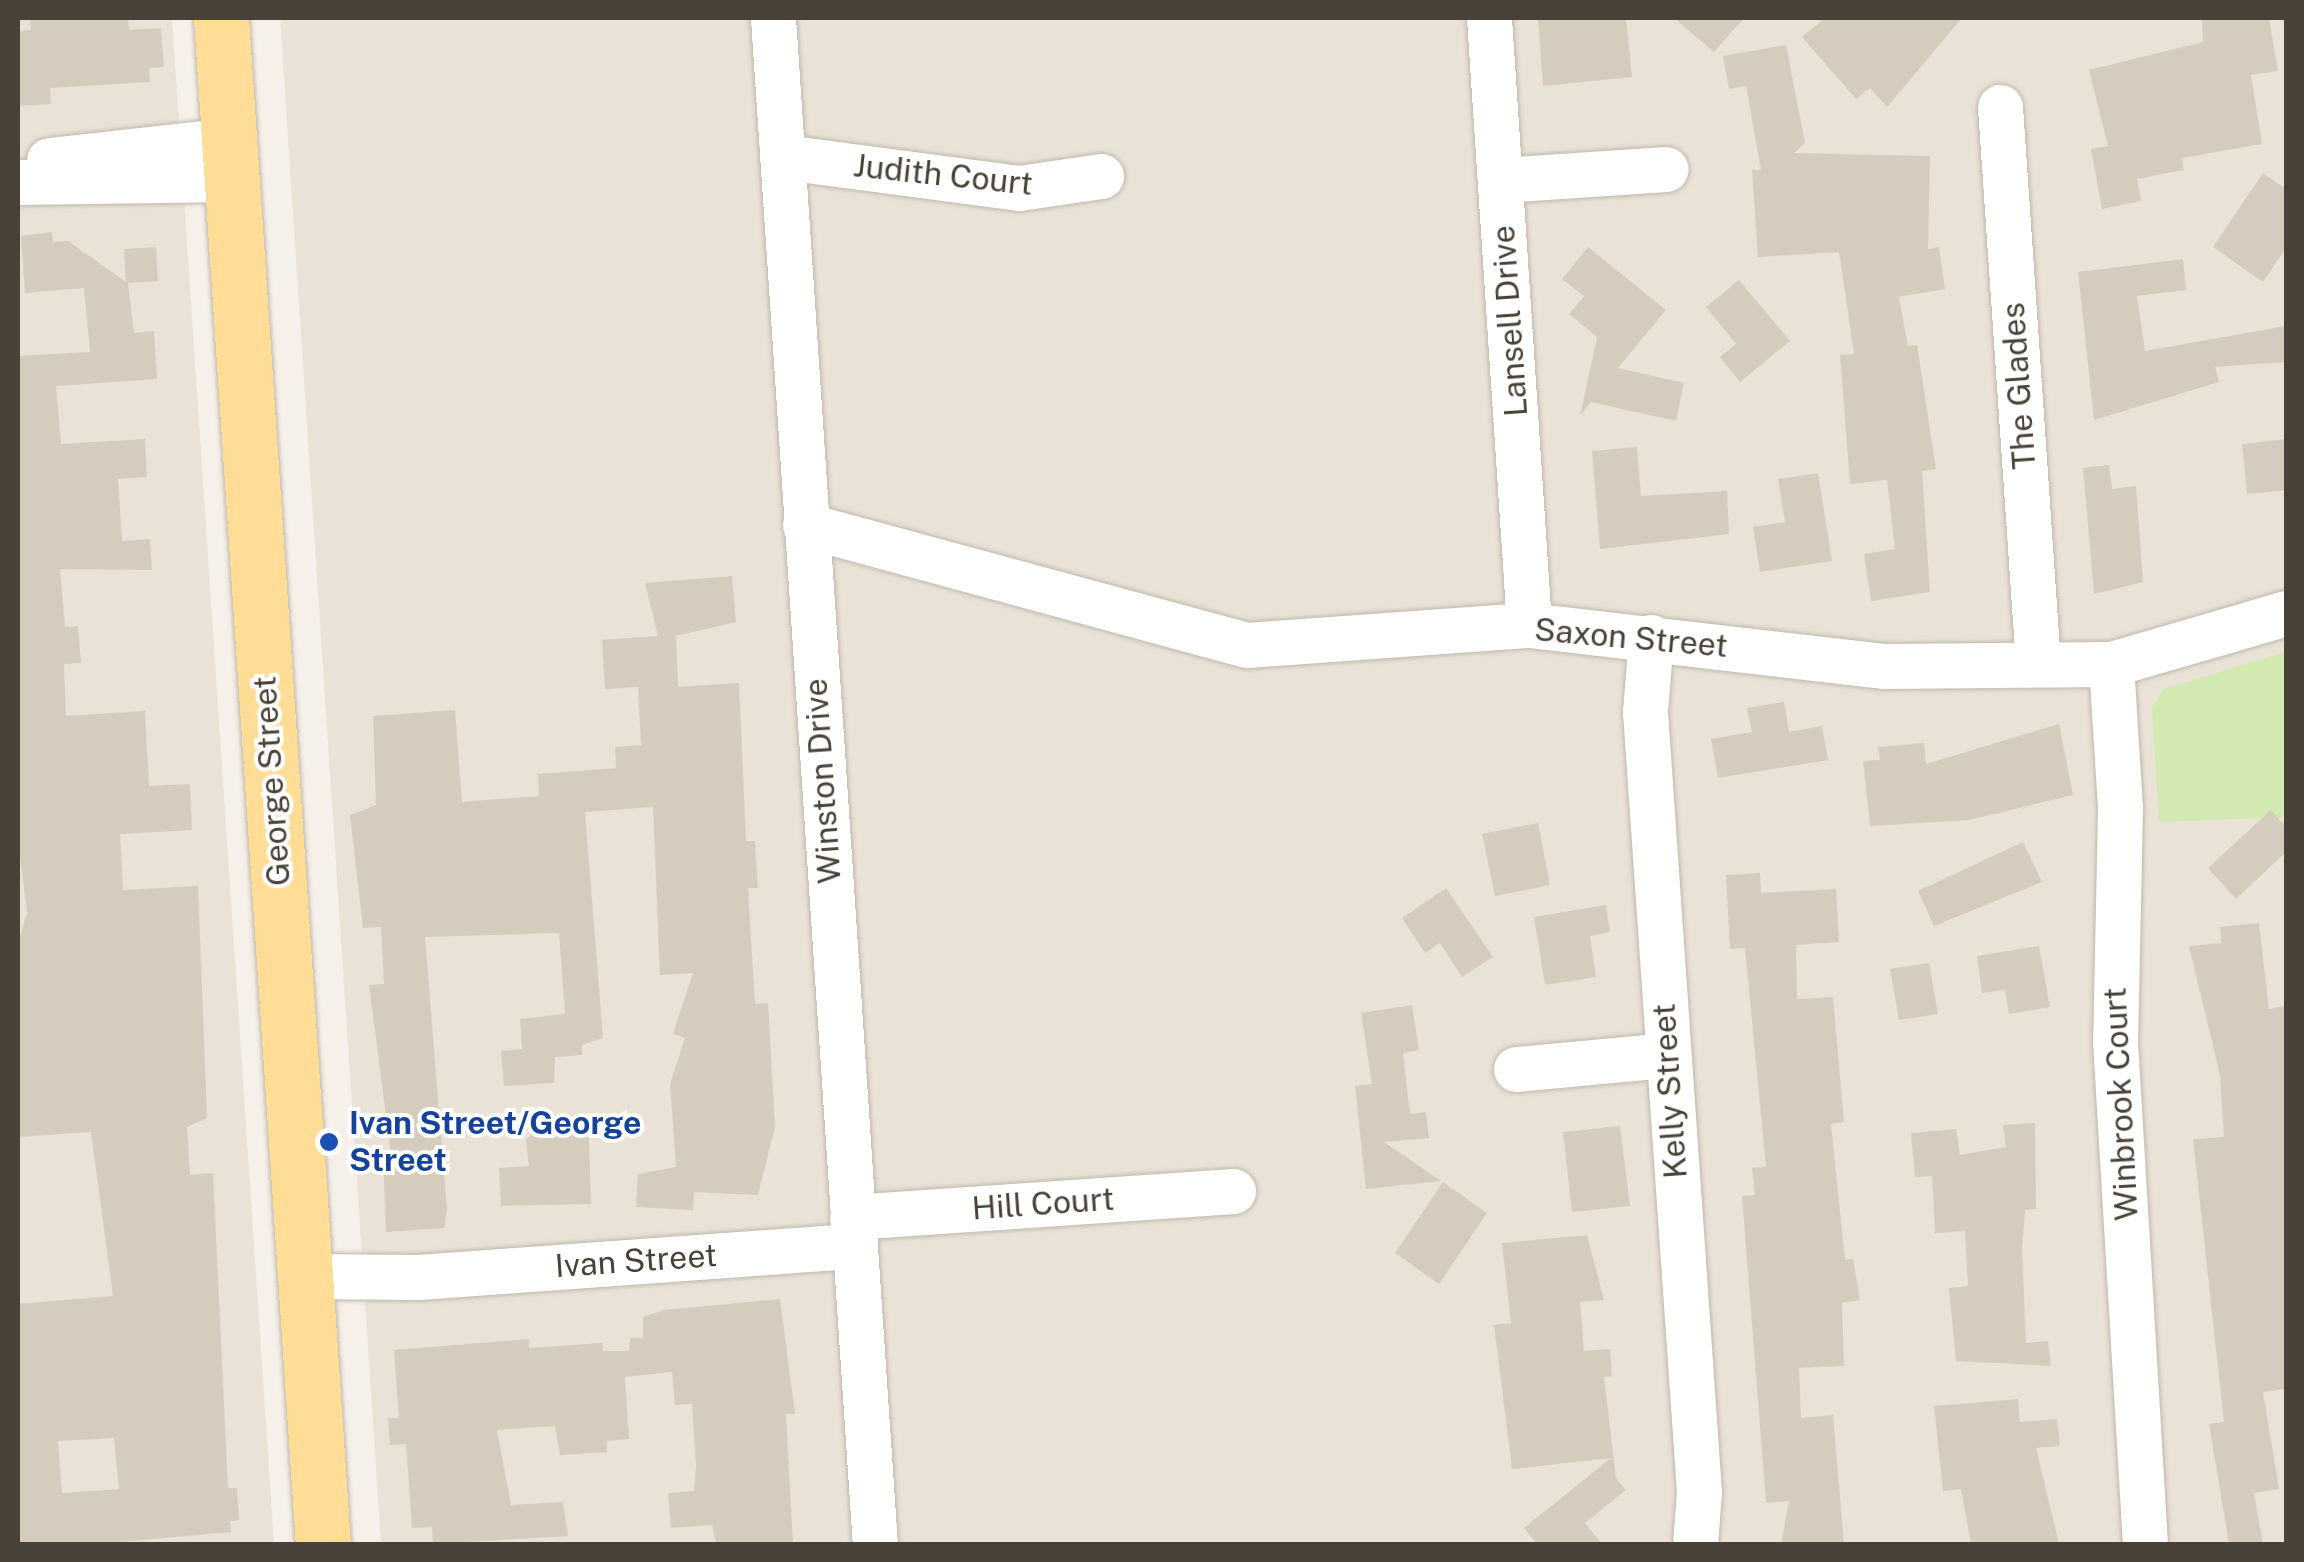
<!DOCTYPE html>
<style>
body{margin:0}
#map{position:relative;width:2304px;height:1562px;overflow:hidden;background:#f5f0e9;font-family:"Public Sans",sans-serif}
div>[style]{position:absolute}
.residential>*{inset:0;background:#e9e2d7}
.green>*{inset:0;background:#d2e9b1}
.building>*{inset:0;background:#d6ccbe}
.roads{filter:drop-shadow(0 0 2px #c0b8ab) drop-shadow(0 0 2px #c0b8ab)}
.minor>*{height:45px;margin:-22.5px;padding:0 22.5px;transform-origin:22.5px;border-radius:22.5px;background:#fff}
.major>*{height:55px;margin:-27.5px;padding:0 27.5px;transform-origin:27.5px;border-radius:27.5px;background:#ffdd97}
.dots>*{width:28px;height:28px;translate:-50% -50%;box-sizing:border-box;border:5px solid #fff;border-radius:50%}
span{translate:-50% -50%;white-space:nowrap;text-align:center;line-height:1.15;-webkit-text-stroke:8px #fff;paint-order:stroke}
.street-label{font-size:32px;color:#484137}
.transit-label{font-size:32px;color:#164399;font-weight:700}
.left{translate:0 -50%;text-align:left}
.frame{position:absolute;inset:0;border:20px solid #484137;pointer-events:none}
</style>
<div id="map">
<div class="residential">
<div style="clip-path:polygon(18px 18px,172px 18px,274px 1544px,18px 1544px)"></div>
<div style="clip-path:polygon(280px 18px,2286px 18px,2286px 1544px,381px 1544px)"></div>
</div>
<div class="green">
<div style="clip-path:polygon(2286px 652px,2286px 817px,2159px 822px,2152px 708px,2164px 689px)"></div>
</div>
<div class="building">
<div style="clip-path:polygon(30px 18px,128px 18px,129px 30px,161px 28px,164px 67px,149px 68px,150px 82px,50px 88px,51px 104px,18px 106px,18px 31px,31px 30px)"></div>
<div style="clip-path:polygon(1538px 18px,1626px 18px,1632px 77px,1543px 86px)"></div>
<div style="clip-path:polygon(1674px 18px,1744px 18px,1714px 52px)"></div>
<div style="clip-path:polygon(1825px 18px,1962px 18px,1887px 107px,1870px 88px,1856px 99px,1802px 37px)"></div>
<div style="clip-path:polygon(2202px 18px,2269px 18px,2278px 71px,2251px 75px,2262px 144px,2182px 158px,2184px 170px,2137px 179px,2141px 201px,2102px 209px,2091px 149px,2108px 146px,2089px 70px,2203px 42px)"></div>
<div style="clip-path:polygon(1786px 45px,1805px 143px,1794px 153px,1930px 156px,1928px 249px,1939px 247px,1945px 289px,1899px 297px,1908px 346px,1917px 345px,1936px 469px,1922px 471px,1930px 592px,1871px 601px,1864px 554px,1895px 549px,1887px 480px,1850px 484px,1840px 355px,1854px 354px,1839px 252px,1758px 257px,1752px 170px,1761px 170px,1746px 86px,1729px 89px,1723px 56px)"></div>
<div style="clip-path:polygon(2263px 173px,2286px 189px,2286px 248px,2263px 282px,2213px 247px)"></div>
<div style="clip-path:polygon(evenodd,52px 232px,53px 242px,68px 241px,126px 282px,124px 249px,156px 247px,158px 281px,128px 283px,134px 333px,154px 331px,157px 379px,56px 386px,61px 444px,145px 439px,147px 477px,118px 479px,122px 541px,150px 539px,152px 570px,60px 569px,65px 627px,78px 626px,81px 663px,64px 664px,66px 716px,145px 711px,149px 786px,190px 784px,192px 830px,120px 834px,123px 890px,198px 886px,207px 1118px,187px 1127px,190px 1175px,213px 1173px,228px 1488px,237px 1488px,239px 1520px,230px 1521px,231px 1532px,97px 1544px,18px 1544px,18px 1304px,113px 1296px,91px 1132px,18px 1137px,18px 942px,27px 913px,18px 839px,18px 356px,90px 352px,84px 288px,25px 293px,21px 236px,52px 232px,114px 1438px,119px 1489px,62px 1493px,58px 1441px,114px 1438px)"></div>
<div style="clip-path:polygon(1588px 247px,1666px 310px,1618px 368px,1684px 383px,1676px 421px,1591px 402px,1580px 416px,1597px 337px,1569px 314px,1584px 296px,1562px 279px)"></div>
<div style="clip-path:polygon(2183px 259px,2186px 290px,2137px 296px,2145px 351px,2286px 326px,2286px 362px,2215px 367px,2219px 382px,2094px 420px,2078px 272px)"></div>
<div style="clip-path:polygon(1739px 280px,1790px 341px,1740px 382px,1720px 357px,1736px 344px,1706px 307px)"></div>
<div style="clip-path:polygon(2286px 439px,2286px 490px,2247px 494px,2242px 444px)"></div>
<div style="clip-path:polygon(1637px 447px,1641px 496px,1727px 491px,1729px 534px,1600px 549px,1592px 451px)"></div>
<div style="clip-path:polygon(2109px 465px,2112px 489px,2136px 486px,2143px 582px,2094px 594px,2083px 468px)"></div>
<div style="clip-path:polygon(1818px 473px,1832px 561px,1760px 572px,1753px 527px,1785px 522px,1778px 479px)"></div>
<div style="clip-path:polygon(732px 576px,736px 622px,676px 636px,678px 687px,739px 683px,746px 841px,755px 841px,758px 888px,748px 888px,755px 1004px,768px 1003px,775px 1127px,758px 1195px,694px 1192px,693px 1210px,636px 1207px,638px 1174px,676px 1167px,670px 1084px,685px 1038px,673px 1034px,693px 973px,660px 975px,653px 807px,585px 812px,603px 1038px,582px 1045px,582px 1055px,555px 1057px,554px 1083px,504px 1086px,501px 1051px,522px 1049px,520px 1019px,565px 1014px,559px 933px,425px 937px,447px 1210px,444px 1228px,386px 1232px,383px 1154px,391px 1154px,369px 985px,384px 984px,381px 927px,363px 928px,350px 815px,376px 805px,373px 716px,455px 710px,462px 802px,539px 796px,538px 774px,616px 768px,615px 747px,641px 745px,638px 687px,605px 689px,602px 640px,658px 636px,645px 583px)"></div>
<div style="clip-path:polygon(1784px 702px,1789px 732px,1822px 726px,1828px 760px,1718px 778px,1711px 739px,1752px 732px,1747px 708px)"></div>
<div style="clip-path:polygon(2059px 724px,2073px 795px,1969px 820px,1870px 826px,1863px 761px,1880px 760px,1878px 747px,1924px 743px,1926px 764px)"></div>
<div style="clip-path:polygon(2271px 810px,2286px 827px,2286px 852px,2236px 899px,2208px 868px)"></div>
<div style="clip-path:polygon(1538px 823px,1550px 885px,1495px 896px,1482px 834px)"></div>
<div style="clip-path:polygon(2023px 842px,2042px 882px,1934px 926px,1918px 891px)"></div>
<div style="clip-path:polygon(1760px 873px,1761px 893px,1836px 889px,1839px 942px,1796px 945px,1797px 999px,1833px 997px,1844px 1122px,1831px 1124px,1845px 1260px,1853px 1259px,1860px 1300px,1842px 1303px,1844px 1366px,1799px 1368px,1801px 1418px,1833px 1415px,1844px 1544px,1781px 1544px,1789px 1501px,1766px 1503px,1742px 1196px,1755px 1195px,1752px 1168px,1766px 1167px,1745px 948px,1730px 949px,1726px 875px)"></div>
<div style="clip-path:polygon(1446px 888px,1493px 957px,1462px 977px,1440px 943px,1425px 953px,1402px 918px)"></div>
<div style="clip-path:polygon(1606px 905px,1610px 932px,1590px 936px,1596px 977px,1545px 985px,1534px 917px)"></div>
<div style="clip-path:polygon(2259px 923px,2269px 1009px,2286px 1006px,2286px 1389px,2263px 1392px,2279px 1489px,2254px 1493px,2263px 1544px,2229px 1544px,2209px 1424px,2224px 1422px,2193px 1139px,2224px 1137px,2220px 1075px,2189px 946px,2221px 943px,2220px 927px)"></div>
<div style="clip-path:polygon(2039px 946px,2050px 1007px,2009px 1014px,2005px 990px,1982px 993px,1977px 956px)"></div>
<div style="clip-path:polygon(1929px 963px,1938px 1014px,1899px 1020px,1890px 969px)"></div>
<div style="clip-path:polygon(1412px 1005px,1419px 1050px,1403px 1053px,1410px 1114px,1426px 1112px,1429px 1138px,1384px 1142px,1441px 1181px,1366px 1189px,1355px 1086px,1372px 1084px,1361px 1013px)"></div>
<div style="clip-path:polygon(588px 1114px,591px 1204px,501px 1206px,499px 1168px,529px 1166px,526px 1140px,546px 1118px)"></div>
<div style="clip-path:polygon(2035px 1123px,2036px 1209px,2025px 1210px,2022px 1248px,2026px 1343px,2048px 1341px,2051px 1366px,1956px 1361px,1949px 1288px,1968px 1286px,1965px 1231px,1935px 1233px,1932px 1176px,1915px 1177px,1911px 1133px,1956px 1129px,1960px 1155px,2006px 1147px,2003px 1125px)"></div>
<div style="clip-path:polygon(1620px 1126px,1630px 1206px,1572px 1212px,1563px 1132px)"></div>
<div style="clip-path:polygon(1443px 1182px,1487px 1213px,1439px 1284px,1395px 1253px)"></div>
<div style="clip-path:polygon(1587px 1235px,1604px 1300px,1580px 1302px,1584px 1351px,1610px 1349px,1612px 1376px,1604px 1377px,1616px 1478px,1626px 1490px,1585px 1523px,1602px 1544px,1537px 1544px,1524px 1528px,1611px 1458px,1512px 1469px,1494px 1325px,1511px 1323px,1502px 1243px)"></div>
<div style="clip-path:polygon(780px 1299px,795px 1414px,786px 1414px,793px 1544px,716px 1544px,712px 1525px,671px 1528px,668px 1493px,694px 1491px,696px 1466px,692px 1404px,675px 1405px,672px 1372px,625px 1377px,629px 1439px,607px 1441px,607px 1452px,560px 1455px,555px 1426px,497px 1430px,511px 1505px,563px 1502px,568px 1536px,433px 1544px,432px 1527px,412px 1528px,406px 1444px,390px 1445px,388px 1418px,399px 1418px,394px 1350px,529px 1339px,529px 1348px,602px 1343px,603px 1351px,629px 1351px,630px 1338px,643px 1338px,643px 1317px,664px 1310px)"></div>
<div style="clip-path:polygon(2018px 1399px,2020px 1422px,2057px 1419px,2060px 1446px,2036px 1448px,2059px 1544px,1971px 1544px,1961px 1489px,1943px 1491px,1934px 1406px)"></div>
</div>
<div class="roads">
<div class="minor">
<div style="left:773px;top:18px;width:1529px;rotate:86.18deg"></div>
<div style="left:1489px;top:18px;width:608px;rotate:86.23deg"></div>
<div style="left:2000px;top:107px;width:558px;rotate:86.1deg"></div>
<div style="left:784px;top:157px;width:237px;rotate:7.5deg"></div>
<div style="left:1019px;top:188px;width:83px;rotate:-8.3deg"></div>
<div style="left:49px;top:160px;width:181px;rotate:-6.3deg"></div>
<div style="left:1501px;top:180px;width:165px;rotate:-3.8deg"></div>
<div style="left:18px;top:182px;width:214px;rotate:-0.8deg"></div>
<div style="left:805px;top:525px;width:458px;rotate:15.2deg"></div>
<div style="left:1247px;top:645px;width:283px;rotate:-4.1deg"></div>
<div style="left:1529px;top:625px;width:358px;rotate:6.6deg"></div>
<div style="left:1885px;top:666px;width:226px;rotate:-0.5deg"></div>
<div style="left:2111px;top:664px;width:182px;rotate:-16.2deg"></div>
<div style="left:1651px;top:637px;width:75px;rotate:94.6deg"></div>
<div style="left:1645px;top:712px;width:782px;rotate:86.04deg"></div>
<div style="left:1699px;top:1492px;width:52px;rotate:94.4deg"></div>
<div style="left:2111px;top:664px;width:144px;rotate:86.4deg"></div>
<div style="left:2120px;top:808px;width:233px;rotate:91.2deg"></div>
<div style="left:2115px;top:1041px;width:504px;rotate:86.59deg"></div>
<div style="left:1516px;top:1069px;width:152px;rotate:-5.3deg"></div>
<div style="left:852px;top:1217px;width:382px;rotate:-3.9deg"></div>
<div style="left:305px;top:1276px;width:113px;rotate:0.5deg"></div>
<div style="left:418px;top:1277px;width:438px;rotate:-4.1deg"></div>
</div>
<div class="major">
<div style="left:221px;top:18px;width:1529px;rotate:86.18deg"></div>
</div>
</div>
<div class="dots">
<div style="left:329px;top:1142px;background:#1a4fb4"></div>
</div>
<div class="street-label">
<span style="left:943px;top:175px;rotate:6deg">Judith Court</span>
<span style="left:1510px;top:321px;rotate:-94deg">Lansell Drive</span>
<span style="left:2019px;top:386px;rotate:-94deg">The Glades</span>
<span style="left:1631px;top:638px;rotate:5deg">Saxon Street</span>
<span style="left:272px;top:781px;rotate:-94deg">George Street</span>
<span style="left:823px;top:781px;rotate:-94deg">Winston Drive</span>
<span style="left:1670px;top:1091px;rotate:-94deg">Kelly Street</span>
<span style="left:2121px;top:1104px;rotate:-93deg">Winbrook Court</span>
<span style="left:1043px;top:1204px;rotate:-4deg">Hill Court</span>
<span style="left:636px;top:1261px;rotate:-4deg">Ivan Street</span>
</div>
<div class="transit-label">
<span class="left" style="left:349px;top:1142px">Ivan Street/George<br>Street</span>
</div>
<div class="frame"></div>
</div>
